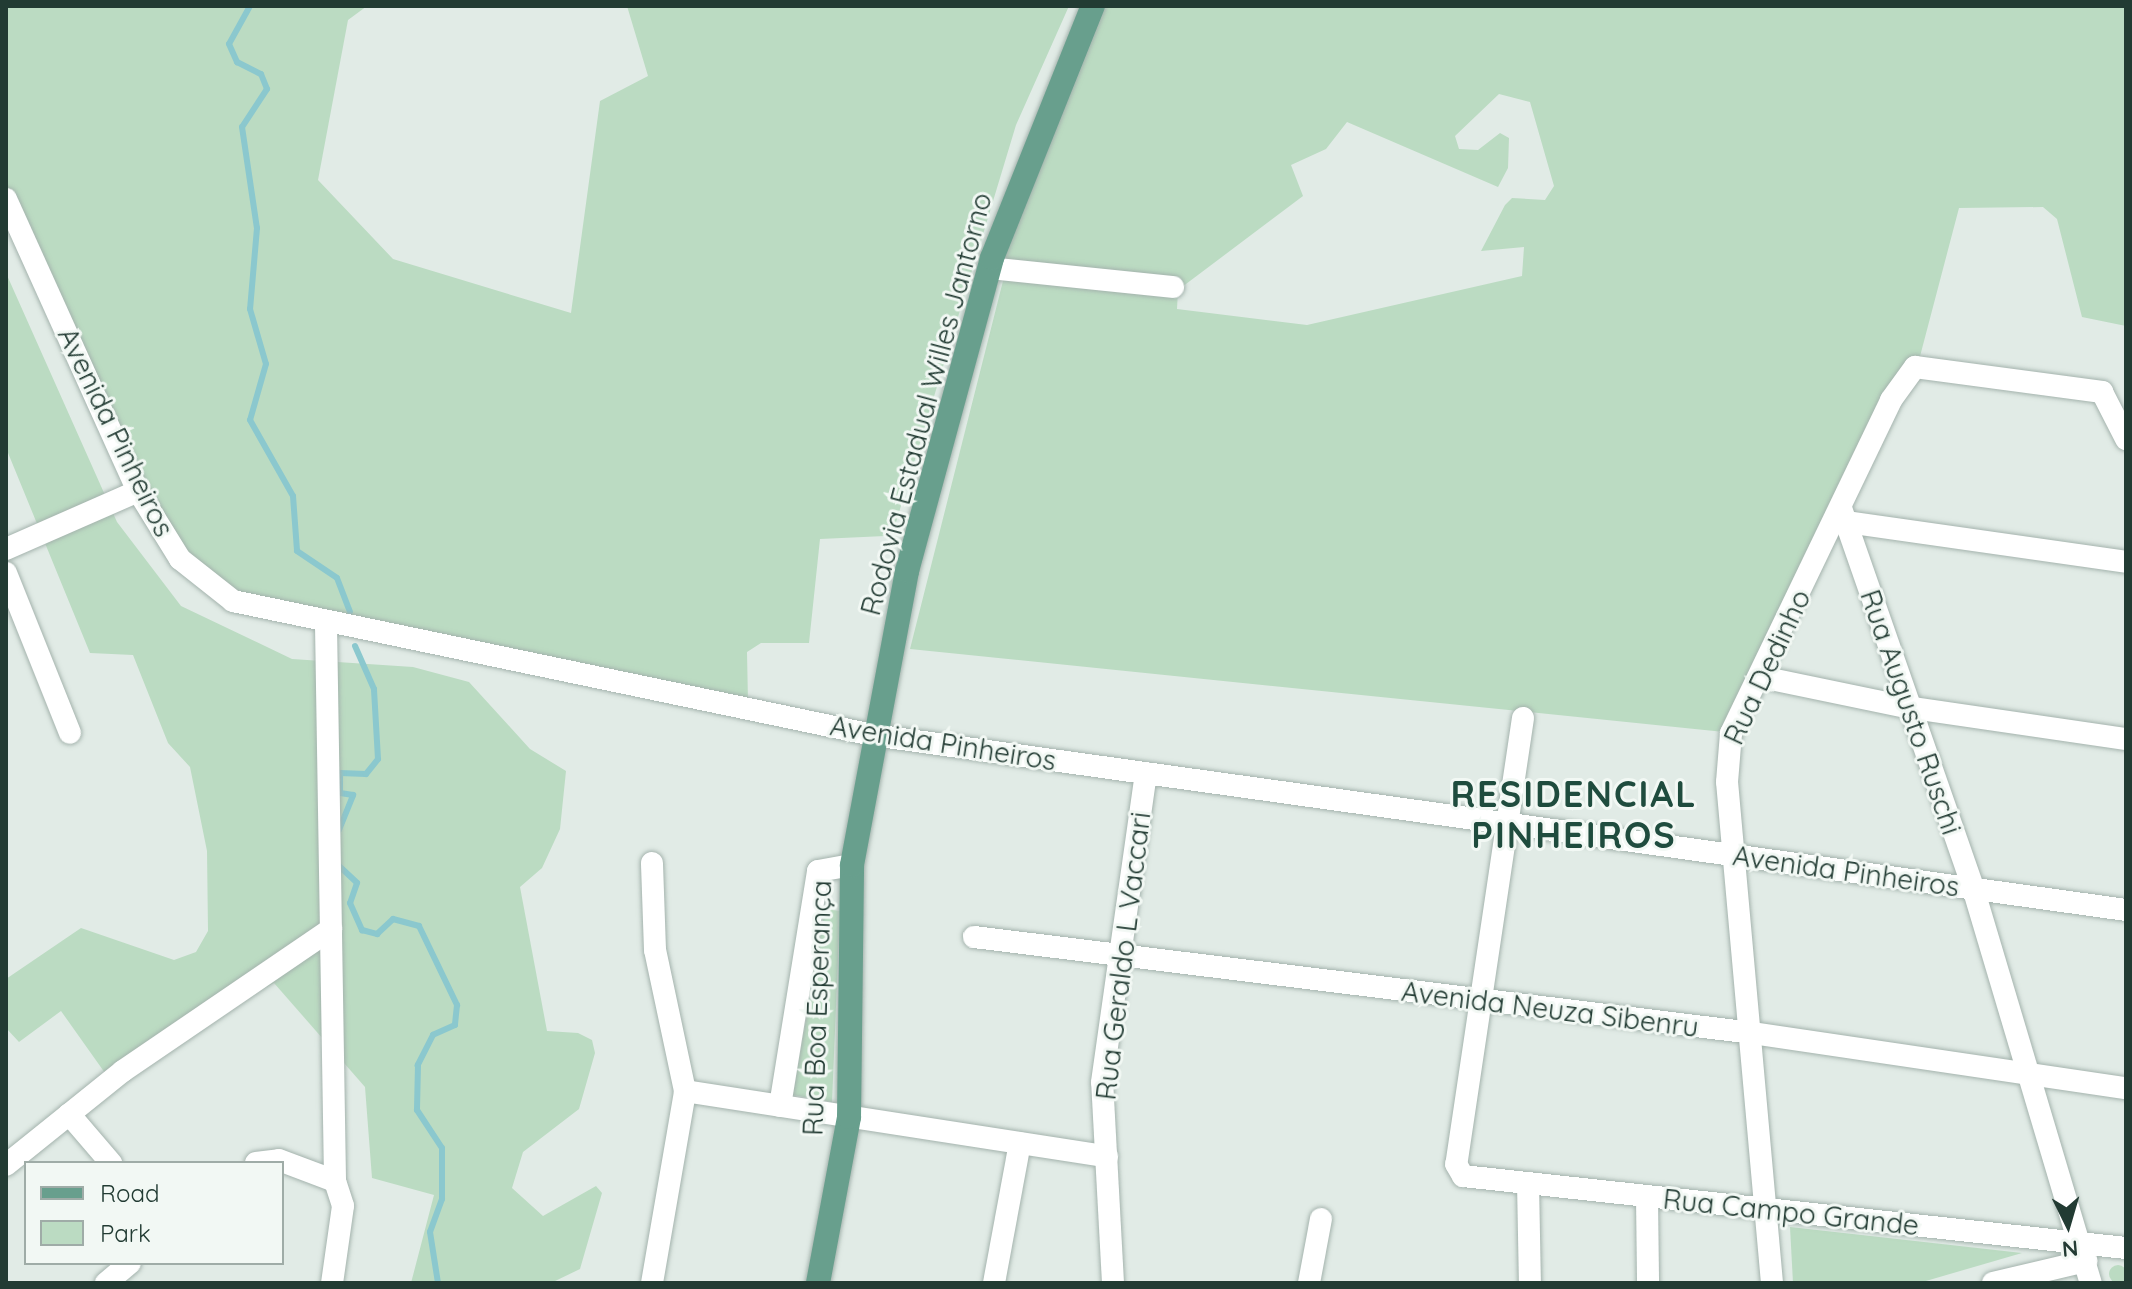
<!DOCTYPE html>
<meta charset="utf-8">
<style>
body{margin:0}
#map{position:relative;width:2132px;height:1289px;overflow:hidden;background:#e1ebe6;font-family:Quicksand,sans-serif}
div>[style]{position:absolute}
.green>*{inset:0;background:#bbdbc2}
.round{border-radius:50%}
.stream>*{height:6px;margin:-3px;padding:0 3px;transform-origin:3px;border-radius:3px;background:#8bc8ce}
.roads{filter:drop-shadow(0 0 2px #a4b3ad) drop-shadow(0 0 2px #a4b3ad)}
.street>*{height:22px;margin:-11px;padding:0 11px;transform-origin:11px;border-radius:11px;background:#fff}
.primary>*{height:24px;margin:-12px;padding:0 12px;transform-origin:12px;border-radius:12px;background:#689f8d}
span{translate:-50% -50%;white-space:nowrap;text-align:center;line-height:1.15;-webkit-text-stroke:6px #f2f8f4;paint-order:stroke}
.street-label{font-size:28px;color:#223b33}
.district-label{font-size:36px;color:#1f4c3e;font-weight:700;letter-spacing:2px}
.frame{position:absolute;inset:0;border:8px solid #223b33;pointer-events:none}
.legend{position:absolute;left:24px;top:1161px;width:260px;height:104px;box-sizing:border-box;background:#f2f8f4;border:2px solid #9faca7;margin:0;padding:10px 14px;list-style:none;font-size:24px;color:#223b33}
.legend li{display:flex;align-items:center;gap:16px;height:40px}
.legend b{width:40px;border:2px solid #9faca7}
.north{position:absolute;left:2028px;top:1185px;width:80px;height:80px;-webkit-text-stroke:6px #f2f8f4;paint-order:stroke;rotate:175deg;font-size:22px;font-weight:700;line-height:32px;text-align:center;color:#223b33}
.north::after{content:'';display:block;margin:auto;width:28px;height:36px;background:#223b33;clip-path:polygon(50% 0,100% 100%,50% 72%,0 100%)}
</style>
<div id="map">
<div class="green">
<div style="clip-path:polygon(6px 6px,367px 6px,348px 20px,318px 180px,393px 259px,571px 313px,600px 101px,648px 76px,627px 6px,1069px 6px,1016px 125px,894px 529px,885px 536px,820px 539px,809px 643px,761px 643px,747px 652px,748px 702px,218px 589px,177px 544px,89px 382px,6px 182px)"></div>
<div style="clip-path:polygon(evenodd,1103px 6px,2126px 6px,2126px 326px,2082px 317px,2057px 219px,2043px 207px,1959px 208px,1918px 364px,1724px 732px,910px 649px,1004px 277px,999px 266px,1103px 6px,1499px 94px,1530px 102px,1554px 186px,1545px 200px,1512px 198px,1505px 205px,1481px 251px,1524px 247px,1522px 276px,1307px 325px,1177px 309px,1178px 290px,1303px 196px,1291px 165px,1326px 149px,1347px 122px,1498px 187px,1508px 168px,1509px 138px,1500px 133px,1478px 150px,1459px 149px,1455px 136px,1499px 94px)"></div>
<div style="clip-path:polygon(6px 273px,117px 522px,181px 606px,292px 659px,413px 667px,469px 682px,530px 749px,566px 771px,560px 829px,542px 868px,520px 887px,547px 1031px,578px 1033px,592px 1040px,595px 1053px,579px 1109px,523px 1152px,512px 1188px,543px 1216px,596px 1186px,602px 1193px,580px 1269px,551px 1283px,411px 1283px,434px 1195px,372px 1178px,365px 1087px,274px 983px,105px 1073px,61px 1011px,19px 1042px,6px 1028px,6px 979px,81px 928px,174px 960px,196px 952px,208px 931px,207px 851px,190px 767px,168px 743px,133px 655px,90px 653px,6px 448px)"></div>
<div style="clip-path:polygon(825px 909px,840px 911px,832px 1102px,793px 1095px)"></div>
<div style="clip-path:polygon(1790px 1227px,2022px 1253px,1919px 1283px,1793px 1283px)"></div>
<div class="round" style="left:2109px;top:1265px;width:18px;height:18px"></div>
</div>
<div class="stream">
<div style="left:250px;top:6px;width:43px;rotate:118.9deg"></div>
<div style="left:229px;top:44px;width:20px;rotate:66deg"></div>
<div style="left:237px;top:62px;width:27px;rotate:27deg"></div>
<div style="left:261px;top:74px;width:16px;rotate:68deg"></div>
<div style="left:267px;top:89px;width:45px;rotate:123.3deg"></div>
<div style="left:242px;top:127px;width:102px;rotate:81.6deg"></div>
<div style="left:257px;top:228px;width:81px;rotate:94.9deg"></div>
<div style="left:250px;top:309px;width:57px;rotate:73.8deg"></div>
<div style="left:266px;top:364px;width:58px;rotate:105.9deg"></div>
<div style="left:250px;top:420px;width:87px;rotate:60.5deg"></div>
<div style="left:293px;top:496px;width:55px;rotate:85.8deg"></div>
<div style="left:297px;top:551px;width:48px;rotate:34deg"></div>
<div style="left:337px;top:578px;width:36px;rotate:69deg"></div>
<div style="left:339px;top:830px;width:38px;rotate:-68deg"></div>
<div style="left:353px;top:795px;width:13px;rotate:-171deg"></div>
<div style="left:340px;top:793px;width:20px;rotate:-90deg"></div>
<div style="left:340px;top:773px;width:26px;rotate:2deg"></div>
<div style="left:366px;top:774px;width:19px;rotate:-51deg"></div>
<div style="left:378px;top:759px;width:70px;rotate:-93.3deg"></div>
<div style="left:374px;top:689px;width:47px;rotate:-113.8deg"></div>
<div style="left:338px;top:865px;width:26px;rotate:43deg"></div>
<div style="left:357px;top:883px;width:21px;rotate:109deg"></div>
<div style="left:350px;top:903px;width:30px;rotate:66deg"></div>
<div style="left:362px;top:930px;width:16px;rotate:15deg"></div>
<div style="left:377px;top:934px;width:22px;rotate:-43deg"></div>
<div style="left:393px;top:919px;width:27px;rotate:15deg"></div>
<div style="left:419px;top:926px;width:88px;rotate:64.3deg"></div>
<div style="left:457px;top:1005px;width:20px;rotate:96deg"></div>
<div style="left:455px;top:1025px;width:24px;rotate:156deg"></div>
<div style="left:433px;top:1035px;width:34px;rotate:117deg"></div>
<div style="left:418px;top:1065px;width:45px;rotate:91.3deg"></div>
<div style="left:417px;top:1110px;width:45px;rotate:56.7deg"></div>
<div style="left:442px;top:1148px;width:51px;rotate:90deg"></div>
<div style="left:442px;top:1199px;width:35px;rotate:110deg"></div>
<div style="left:430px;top:1232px;width:52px;rotate:81.1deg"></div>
</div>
<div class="roads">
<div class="street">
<div style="left:6px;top:199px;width:320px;rotate:65.7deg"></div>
<div style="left:138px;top:491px;width:80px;rotate:58.3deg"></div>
<div style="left:180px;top:559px;width:68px;rotate:38.4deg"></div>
<div style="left:233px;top:601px;width:654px;rotate:11.83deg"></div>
<div style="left:873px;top:735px;width:1265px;rotate:7.95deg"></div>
<div style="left:989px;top:268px;width:185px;rotate:5.9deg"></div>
<div style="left:1841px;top:508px;width:402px;rotate:70.8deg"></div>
<div style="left:1973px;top:888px;width:412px;rotate:73.4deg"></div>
<div style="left:1846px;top:522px;width:283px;rotate:8.1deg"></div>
<div style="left:6px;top:549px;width:144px;rotate:-23.7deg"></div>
<div style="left:6px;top:573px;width:172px;rotate:68.2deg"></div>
<div style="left:326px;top:625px;width:556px;rotate:89.07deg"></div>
<div style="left:335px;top:1181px;width:26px;rotate:72deg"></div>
<div style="left:343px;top:1206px;width:78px;rotate:98.1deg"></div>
<div style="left:1761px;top:677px;width:148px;rotate:11.7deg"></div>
<div style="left:1906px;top:707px;width:222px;rotate:8.3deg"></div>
<div style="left:1523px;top:718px;width:451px;rotate:98.5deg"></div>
<div style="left:1456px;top:1164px;width:14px;rotate:60deg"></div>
<div style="left:1463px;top:1176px;width:667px;rotate:6.2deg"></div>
<div style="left:974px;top:937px;width:784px;rotate:7.03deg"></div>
<div style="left:1752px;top:1033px;width:378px;rotate:8.4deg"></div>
<div style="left:685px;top:1091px;width:427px;rotate:8.8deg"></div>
<div style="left:780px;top:1106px;width:238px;rotate:-80.8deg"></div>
<div style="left:818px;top:871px;width:35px;rotate:-10deg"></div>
<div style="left:69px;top:1114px;width:65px;rotate:49.4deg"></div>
<div style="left:256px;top:1163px;width:23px;rotate:-7deg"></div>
<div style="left:279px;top:1160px;width:60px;rotate:20.6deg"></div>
<div style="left:6px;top:1165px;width:150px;rotate:-38.8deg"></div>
<div style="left:123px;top:1071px;width:252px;rotate:-34.3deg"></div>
<div style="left:1528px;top:1183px;width:100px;rotate:88.9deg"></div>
<div style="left:1647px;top:1197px;width:86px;rotate:89.3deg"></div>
<div style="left:106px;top:1283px;width:31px;rotate:-40deg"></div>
<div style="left:652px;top:1283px;width:195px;rotate:-80.2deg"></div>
<div style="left:685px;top:1091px;width:144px;rotate:-102deg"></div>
<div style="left:655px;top:950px;width:87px;rotate:-92deg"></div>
<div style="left:994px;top:1283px;width:142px;rotate:-79.5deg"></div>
<div style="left:1113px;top:1283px;width:201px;rotate:-93.1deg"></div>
<div style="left:1102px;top:1082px;width:312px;rotate:-81.9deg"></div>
<div style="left:1309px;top:1283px;width:65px;rotate:-79.4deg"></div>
<div style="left:1772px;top:1283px;width:503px;rotate:-95.13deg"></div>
<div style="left:1727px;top:782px;width:49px;rotate:-85.3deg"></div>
<div style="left:1731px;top:733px;width:369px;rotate:-64.3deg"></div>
<div style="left:1891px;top:400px;width:41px;rotate:-54deg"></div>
<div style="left:1915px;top:367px;width:189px;rotate:7.6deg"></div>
<div style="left:2102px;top:392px;width:53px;rotate:62.9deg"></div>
<div style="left:1993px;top:1283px;width:96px;rotate:-13.3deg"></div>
</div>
<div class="primary">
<div style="left:818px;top:1283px;width:169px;rotate:-79.4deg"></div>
<div style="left:849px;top:1117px;width:252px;rotate:-89.3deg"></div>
<div style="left:852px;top:865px;width:299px;rotate:-79.4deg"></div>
<div style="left:907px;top:571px;width:324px;rotate:-74.8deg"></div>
<div style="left:992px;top:258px;width:271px;rotate:-68.2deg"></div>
</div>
</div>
<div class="street-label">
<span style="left:926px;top:404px;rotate:-75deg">Rodovia Estadual Willes Jantorno</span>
<span style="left:116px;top:432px;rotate:64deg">Avenida Pinheiros</span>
<span style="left:1767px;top:667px;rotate:-65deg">Rua Dedinho</span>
<span style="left:1911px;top:712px;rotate:71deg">Rua Augusto Ruschi</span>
<span style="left:943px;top:743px;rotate:9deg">Avenida Pinheiros</span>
<span style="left:1846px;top:871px;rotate:8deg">Avenida Pinheiros</span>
<span style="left:1123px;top:956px;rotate:-83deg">Rua Geraldo L Vaccari</span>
<span style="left:817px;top:1008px;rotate:-88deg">Rua Boa Esperança</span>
<span style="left:1550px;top:1009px;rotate:7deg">Avenida Neuza Sibenru</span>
<span style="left:1791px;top:1212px;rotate:6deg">Rua Campo Grande</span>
</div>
<div class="district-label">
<span style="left:1574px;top:814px">RESIDENCIAL<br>PINHEIROS</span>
</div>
<div class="frame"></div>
<ul class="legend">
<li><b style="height:10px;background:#689f8d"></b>Road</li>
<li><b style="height:22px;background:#bbdbc2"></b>Park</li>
</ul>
<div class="north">N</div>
</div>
